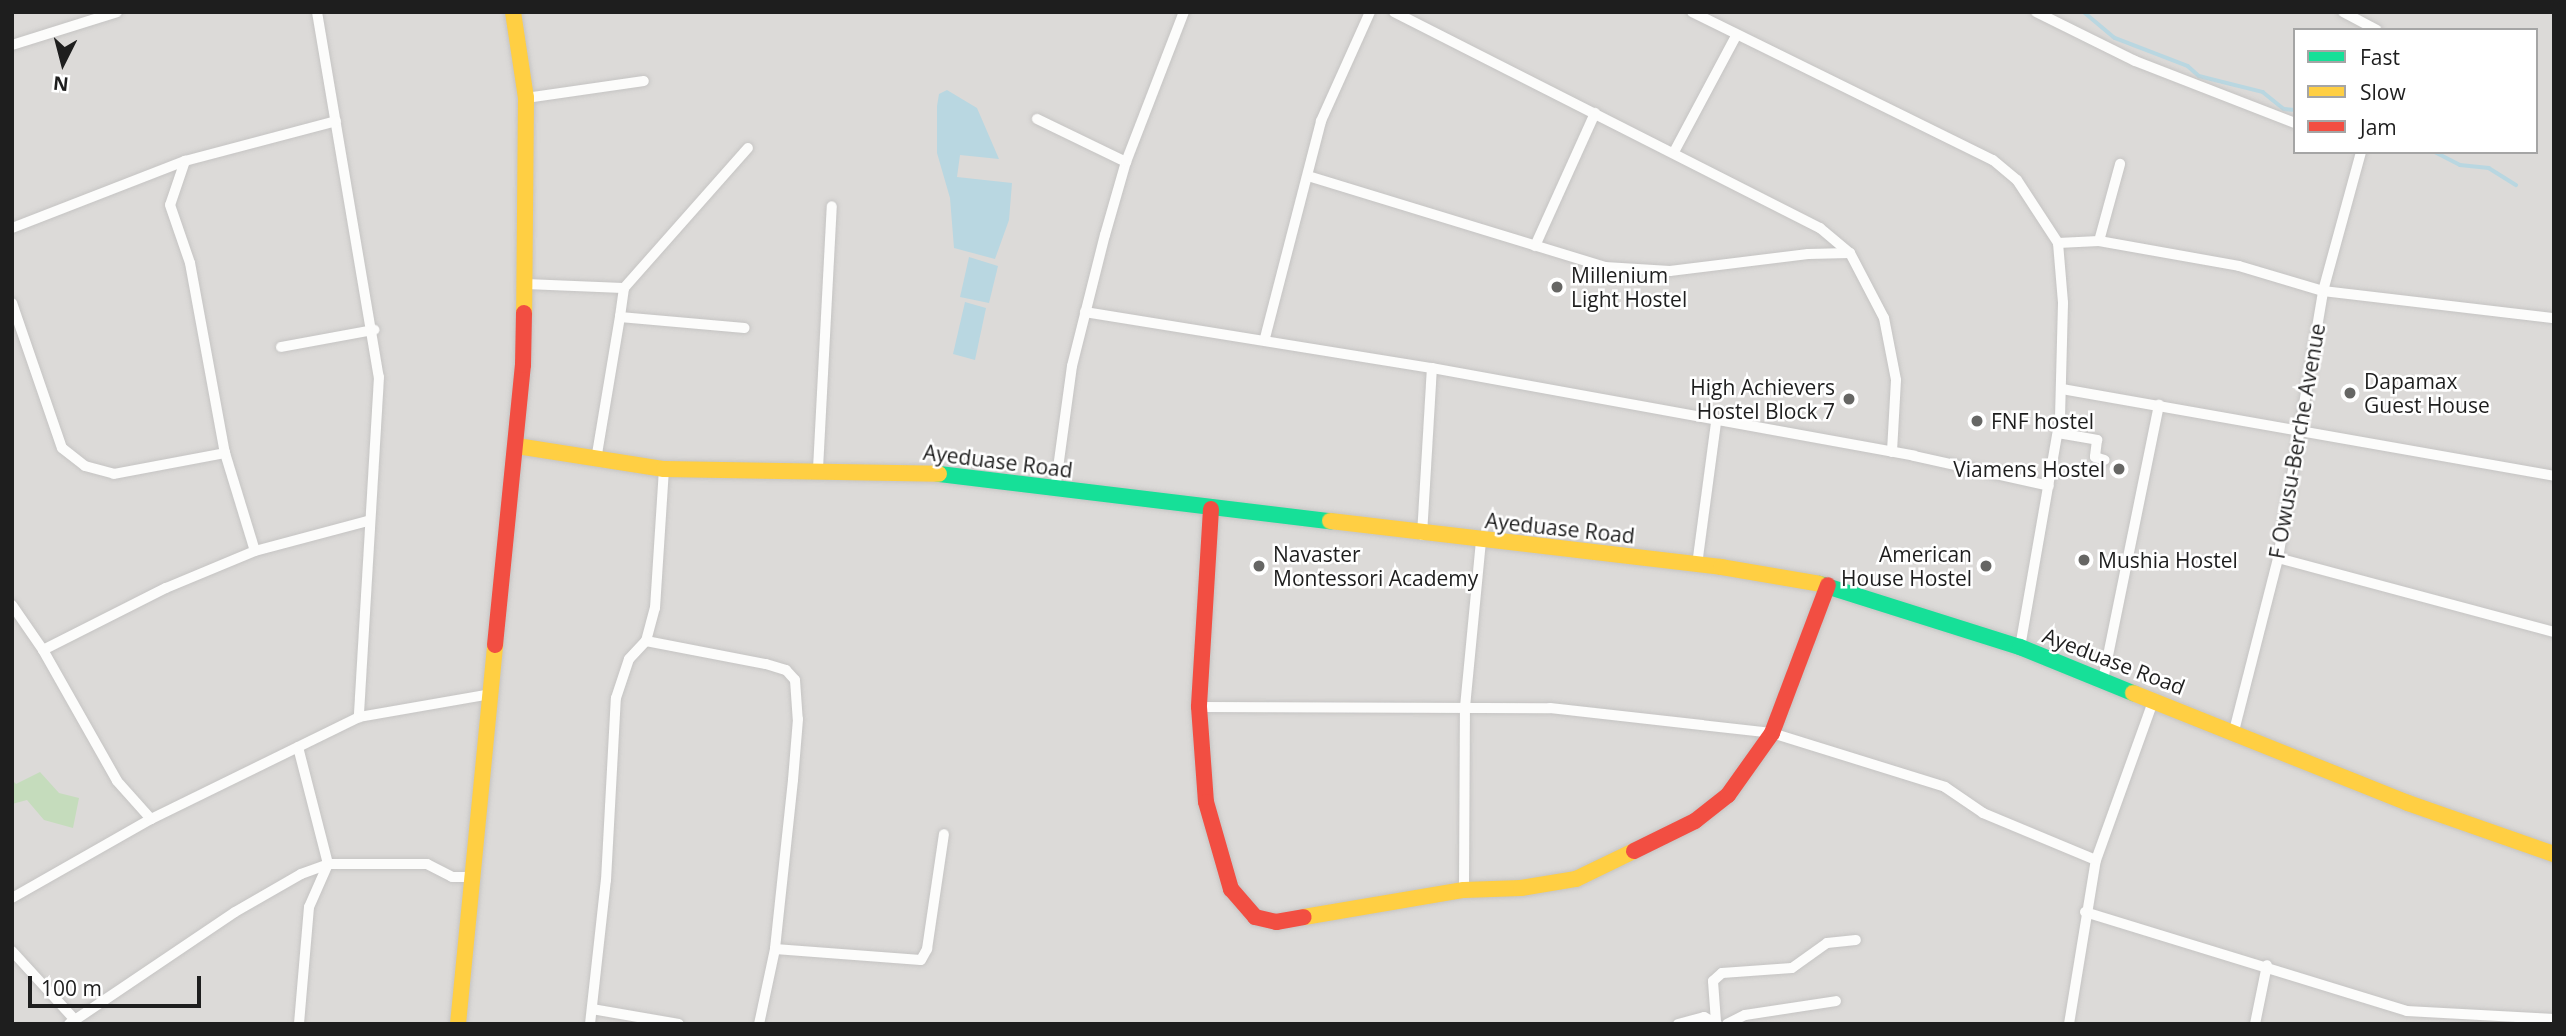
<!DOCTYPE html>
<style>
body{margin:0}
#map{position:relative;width:2566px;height:1036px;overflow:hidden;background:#edebe7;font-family:"Open Sans",sans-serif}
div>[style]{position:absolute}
.residential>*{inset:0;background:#dcdad8}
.forest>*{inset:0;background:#c5dcbc}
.water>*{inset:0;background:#b9d7e1}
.stream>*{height:3.5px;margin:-1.75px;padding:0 1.75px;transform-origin:1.75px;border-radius:1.75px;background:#b9d7e1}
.roads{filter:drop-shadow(0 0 2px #c5c4c3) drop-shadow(0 0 2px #c5c4c3)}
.street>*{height:10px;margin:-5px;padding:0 5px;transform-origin:5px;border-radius:5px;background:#fcfcfb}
.fast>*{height:16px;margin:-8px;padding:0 8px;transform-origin:8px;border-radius:8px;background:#16e098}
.slow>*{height:16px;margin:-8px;padding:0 8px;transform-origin:8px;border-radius:8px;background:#ffcf43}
.jam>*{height:16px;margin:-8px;padding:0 8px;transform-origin:8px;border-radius:8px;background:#f24e42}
.dots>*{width:19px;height:19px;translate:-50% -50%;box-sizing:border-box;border:4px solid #fff;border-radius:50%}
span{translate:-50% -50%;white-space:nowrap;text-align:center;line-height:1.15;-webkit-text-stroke:5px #fff;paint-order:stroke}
.poi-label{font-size:21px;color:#1e1e1e}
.left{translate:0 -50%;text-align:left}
.right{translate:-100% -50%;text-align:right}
.street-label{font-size:21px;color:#1e1e1e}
.frame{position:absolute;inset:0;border:14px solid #1e1e1e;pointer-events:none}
.legend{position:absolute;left:2293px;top:28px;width:245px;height:126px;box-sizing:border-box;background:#fff;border:2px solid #a5a5a5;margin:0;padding:9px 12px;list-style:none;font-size:21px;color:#1e1e1e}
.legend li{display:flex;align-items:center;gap:14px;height:35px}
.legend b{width:35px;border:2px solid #a5a5a5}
.north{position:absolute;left:28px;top:28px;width:70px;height:70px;-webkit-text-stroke:5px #fff;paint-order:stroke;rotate:186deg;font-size:19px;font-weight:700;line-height:28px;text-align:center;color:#1e1e1e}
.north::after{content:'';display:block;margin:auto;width:24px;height:32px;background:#1e1e1e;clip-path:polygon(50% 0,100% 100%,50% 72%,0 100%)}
.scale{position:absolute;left:28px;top:976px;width:173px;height:32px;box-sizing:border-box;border:4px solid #1e1e1e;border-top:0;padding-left:9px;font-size:21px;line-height:24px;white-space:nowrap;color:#1e1e1e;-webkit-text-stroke:5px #fff;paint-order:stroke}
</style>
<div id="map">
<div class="residential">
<div style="clip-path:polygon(evenodd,12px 12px,2554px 12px,2554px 1024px,12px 1024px,12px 12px,2295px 30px,2536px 30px,2536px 152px,2295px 152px,2295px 30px)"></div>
</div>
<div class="forest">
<div style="clip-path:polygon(40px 772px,59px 793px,79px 798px,73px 828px,44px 820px,27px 800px,12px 804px,12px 780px,16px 784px)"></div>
</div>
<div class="water">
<div style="clip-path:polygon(947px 90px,977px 108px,999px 159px,960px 155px,957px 177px,1012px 183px,1009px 220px,995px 259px,954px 248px,950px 198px,937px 153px,937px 106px,939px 94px)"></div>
<div style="clip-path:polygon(969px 257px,998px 266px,989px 303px,960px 297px)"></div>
<div style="clip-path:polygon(965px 302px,986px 308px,975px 360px,953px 354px)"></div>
</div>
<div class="stream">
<div style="left:2084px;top:12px;width:40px;rotate:40deg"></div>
<div style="left:2115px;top:38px;width:78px;rotate:21deg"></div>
<div style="left:2188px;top:66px;width:15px;rotate:42deg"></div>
<div style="left:2199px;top:76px;width:66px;rotate:14deg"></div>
<div style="left:2263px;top:92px;width:27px;rotate:39deg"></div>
<div style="left:2284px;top:109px;width:11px;rotate:5deg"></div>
<div style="left:2435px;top:152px;width:28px;rotate:27deg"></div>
<div style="left:2460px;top:165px;width:29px;rotate:6deg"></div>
<div style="left:2489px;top:168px;width:32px;rotate:32deg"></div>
</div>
<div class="roads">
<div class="street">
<div style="left:317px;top:12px;width:370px;rotate:80.4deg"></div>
<div style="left:379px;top:377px;width:341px;rotate:93.4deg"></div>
<div style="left:1394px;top:12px;width:478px;rotate:26.9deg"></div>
<div style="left:1820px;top:228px;width:39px;rotate:40deg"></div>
<div style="left:1850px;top:253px;width:73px;rotate:62.4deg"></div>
<div style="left:1884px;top:318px;width:63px;rotate:79deg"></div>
<div style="left:1896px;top:380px;width:72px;rotate:93.2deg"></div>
<div style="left:1692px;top:12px;width:335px;rotate:26.2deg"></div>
<div style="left:1993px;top:160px;width:31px;rotate:40deg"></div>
<div style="left:2017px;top:180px;width:75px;rotate:56.9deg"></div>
<div style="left:2058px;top:243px;width:60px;rotate:85.2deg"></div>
<div style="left:2063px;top:303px;width:115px;rotate:91.5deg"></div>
<div style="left:2060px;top:418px;width:232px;rotate:99.9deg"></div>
<div style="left:2036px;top:12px;width:110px;rotate:26.3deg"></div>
<div style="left:2135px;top:61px;width:172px;rotate:21.2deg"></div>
<div style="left:2343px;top:12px;width:38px;rotate:28deg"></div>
<div style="left:12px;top:45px;width:110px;rotate:-17.4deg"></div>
<div style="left:526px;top:98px;width:119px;rotate:-8.2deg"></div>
<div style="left:1037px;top:119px;width:99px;rotate:25.8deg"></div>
<div style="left:1674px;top:152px;width:132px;rotate:-61.9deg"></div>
<div style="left:185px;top:161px;width:46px;rotate:108.8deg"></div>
<div style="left:170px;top:205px;width:61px;rotate:71deg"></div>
<div style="left:190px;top:263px;width:193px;rotate:79.6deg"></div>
<div style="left:225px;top:453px;width:102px;rotate:73deg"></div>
<div style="left:1308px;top:176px;width:311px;rotate:17deg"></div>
<div style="left:1605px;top:267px;width:65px;rotate:3.5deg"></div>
<div style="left:1670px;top:271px;width:139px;rotate:-7deg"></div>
<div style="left:1808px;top:254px;width:42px;rotate:-1.4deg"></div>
<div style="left:12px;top:228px;width:186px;rotate:-21.2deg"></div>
<div style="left:185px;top:161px;width:156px;rotate:-14.8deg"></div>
<div style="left:2099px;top:241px;width:80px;rotate:-74.7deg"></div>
<div style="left:2058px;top:243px;width:41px;rotate:-2.8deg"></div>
<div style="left:2099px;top:241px;width:142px;rotate:10.1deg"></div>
<div style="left:2239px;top:266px;width:88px;rotate:16.6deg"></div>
<div style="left:2323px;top:291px;width:233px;rotate:6.7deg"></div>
<div style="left:1535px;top:246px;width:146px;rotate:-65.7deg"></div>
<div style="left:525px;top:284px;width:99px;rotate:2.3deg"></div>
<div style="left:624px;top:288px;width:187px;rotate:-48.5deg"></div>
<div style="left:624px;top:288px;width:29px;rotate:98deg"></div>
<div style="left:620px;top:317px;width:125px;rotate:5deg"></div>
<div style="left:12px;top:303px;width:153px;rotate:71deg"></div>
<div style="left:62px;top:448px;width:29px;rotate:38deg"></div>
<div style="left:85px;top:466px;width:30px;rotate:15deg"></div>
<div style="left:114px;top:474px;width:113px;rotate:-10.7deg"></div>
<div style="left:1085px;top:312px;width:351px;rotate:9.2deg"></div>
<div style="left:1432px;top:368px;width:490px;rotate:10.3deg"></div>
<div style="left:1914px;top:456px;width:138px;rotate:12.5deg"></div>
<div style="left:1265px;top:338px;width:224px;rotate:-75.5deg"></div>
<div style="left:1321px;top:121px;width:120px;rotate:-65.8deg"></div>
<div style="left:281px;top:347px;width:95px;rotate:-10.4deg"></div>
<div style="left:2062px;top:389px;width:500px;rotate:10deg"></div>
<div style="left:2058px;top:433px;width:40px;rotate:10deg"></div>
<div style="left:2097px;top:440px;width:17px;rotate:97deg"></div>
<div style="left:2095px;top:457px;width:10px;rotate:17deg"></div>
<div style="left:596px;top:460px;width:145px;rotate:-80.5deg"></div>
<div style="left:818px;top:469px;width:263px;rotate:-87deg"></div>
<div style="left:1055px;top:490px;width:125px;rotate:-82.2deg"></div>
<div style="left:1072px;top:366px;width:135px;rotate:-75.9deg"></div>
<div style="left:1105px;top:235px;width:76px;rotate:-74deg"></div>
<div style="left:1126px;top:162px;width:161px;rotate:-68.9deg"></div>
<div style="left:1422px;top:535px;width:167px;rotate:-86.6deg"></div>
<div style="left:2278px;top:558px;width:286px;rotate:15deg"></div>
<div style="left:1697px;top:565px;width:143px;rotate:-82.4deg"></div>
<div style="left:12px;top:605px;width:55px;rotate:55.4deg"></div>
<div style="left:43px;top:650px;width:150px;rotate:60.5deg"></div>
<div style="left:117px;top:781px;width:51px;rotate:48.2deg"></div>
<div style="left:646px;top:641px;width:122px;rotate:10.9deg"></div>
<div style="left:766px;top:664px;width:21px;rotate:17deg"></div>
<div style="left:786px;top:670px;width:13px;rotate:48deg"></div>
<div style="left:795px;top:680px;width:39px;rotate:86deg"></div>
<div style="left:798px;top:719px;width:61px;rotate:94.7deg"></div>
<div style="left:793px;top:780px;width:170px;rotate:96.1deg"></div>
<div style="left:775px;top:949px;width:77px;rotate:102deg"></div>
<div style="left:43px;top:650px;width:138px;rotate:-26.8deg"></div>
<div style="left:166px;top:588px;width:96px;rotate:-22.6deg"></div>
<div style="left:255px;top:551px;width:117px;rotate:-14.9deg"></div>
<div style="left:2103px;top:680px;width:281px;rotate:-78.5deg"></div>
<div style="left:1199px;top:707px;width:351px;rotate:0.2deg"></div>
<div style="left:1550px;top:708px;width:223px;rotate:6.4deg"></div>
<div style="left:1772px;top:733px;width:181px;rotate:17.3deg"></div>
<div style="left:1945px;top:787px;width:46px;rotate:34.4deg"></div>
<div style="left:1983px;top:813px;width:122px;rotate:22.6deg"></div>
<div style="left:2234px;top:731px;width:179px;rotate:-75.7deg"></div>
<div style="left:2278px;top:558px;width:271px;rotate:-80.4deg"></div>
<div style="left:2323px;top:291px;width:144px;rotate:-74.7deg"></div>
<div style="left:298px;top:747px;width:121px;rotate:75.6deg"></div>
<div style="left:328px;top:864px;width:47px;rotate:113.8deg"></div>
<div style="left:309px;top:907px;width:117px;rotate:94.9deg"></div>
<div style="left:1464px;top:890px;width:183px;rotate:-89.7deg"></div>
<div style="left:1465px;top:707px;width:168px;rotate:-84.5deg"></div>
<div style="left:12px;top:898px;width:160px;rotate:-29.6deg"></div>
<div style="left:151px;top:819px;width:232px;rotate:-26.1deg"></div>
<div style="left:359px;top:717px;width:134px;rotate:-9.9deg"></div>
<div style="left:2085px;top:912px;width:337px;rotate:17.1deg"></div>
<div style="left:2407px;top:1011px;width:147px;rotate:3.1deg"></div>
<div style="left:775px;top:949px;width:146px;rotate:4.3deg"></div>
<div style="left:921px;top:960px;width:13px;rotate:-61deg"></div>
<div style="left:927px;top:949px;width:116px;rotate:-81.6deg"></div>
<div style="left:12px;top:951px;width:92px;rotate:47.6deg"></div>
<div style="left:592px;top:1009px;width:88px;rotate:9.8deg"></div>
<div style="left:1716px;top:1022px;width:41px;rotate:-94.2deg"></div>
<div style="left:1713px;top:981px;width:12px;rotate:-42deg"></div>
<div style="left:1722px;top:973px;width:70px;rotate:-4.1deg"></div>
<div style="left:1792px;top:968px;width:43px;rotate:-35.5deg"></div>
<div style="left:1827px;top:943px;width:29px;rotate:-6deg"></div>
<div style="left:69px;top:1024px;width:200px;rotate:-34deg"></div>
<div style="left:235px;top:912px;width:76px;rotate:-29.9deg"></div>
<div style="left:301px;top:874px;width:29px;rotate:-20deg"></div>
<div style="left:328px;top:864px;width:99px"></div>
<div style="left:427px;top:864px;width:28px;rotate:27deg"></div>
<div style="left:452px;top:877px;width:18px"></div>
<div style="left:590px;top:1024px;width:145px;rotate:-83.7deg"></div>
<div style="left:606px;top:880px;width:182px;rotate:-86.9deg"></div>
<div style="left:616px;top:698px;width:41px;rotate:-71.6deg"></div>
<div style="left:629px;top:659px;width:25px;rotate:-47deg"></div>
<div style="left:646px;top:641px;width:34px;rotate:-75deg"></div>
<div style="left:655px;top:608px;width:139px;rotate:-86.3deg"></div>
<div style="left:1678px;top:1024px;width:27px;rotate:-15deg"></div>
<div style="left:1704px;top:1017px;width:15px;rotate:28deg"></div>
<div style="left:1727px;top:1024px;width:20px;rotate:-27deg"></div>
<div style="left:1745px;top:1015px;width:92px;rotate:-8.7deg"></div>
<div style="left:2069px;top:1024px;width:166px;rotate:-80.7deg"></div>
<div style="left:2096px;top:860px;width:171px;rotate:-70.2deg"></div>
<div style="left:2255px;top:1024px;width:60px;rotate:-78.5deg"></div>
</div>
<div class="fast">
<div style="left:939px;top:474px;width:394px;rotate:6.9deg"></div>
<div style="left:1820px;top:584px;width:210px;rotate:17.5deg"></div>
<div style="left:2020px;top:647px;width:122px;rotate:22.2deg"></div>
</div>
<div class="slow">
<div style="left:513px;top:12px;width:87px;rotate:81.4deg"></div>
<div style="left:526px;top:98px;width:215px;rotate:90.5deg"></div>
<div style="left:517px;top:446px;width:149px;rotate:8.9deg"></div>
<div style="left:664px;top:469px;width:275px;rotate:1deg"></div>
<div style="left:1330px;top:521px;width:394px;rotate:6.7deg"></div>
<div style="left:1721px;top:567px;width:100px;rotate:9.7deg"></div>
<div style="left:2133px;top:693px;width:296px;rotate:21.8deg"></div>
<div style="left:2408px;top:803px;width:155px;rotate:19.3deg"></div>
<div style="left:1304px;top:917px;width:162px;rotate:-9.6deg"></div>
<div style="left:1464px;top:890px;width:57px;rotate:-2deg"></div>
<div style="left:1521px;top:888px;width:56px;rotate:-9.3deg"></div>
<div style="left:1576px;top:879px;width:64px;rotate:-25.8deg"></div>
<div style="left:458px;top:1024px;width:381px;rotate:-84.4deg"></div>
</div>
<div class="jam">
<div style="left:1211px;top:509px;width:198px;rotate:93.5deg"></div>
<div style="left:1199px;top:707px;width:95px;rotate:85.8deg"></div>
<div style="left:1206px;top:802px;width:91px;rotate:74deg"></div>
<div style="left:1231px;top:889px;width:37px;rotate:49deg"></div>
<div style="left:1255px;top:917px;width:22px;rotate:13deg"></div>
<div style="left:1276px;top:922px;width:28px;rotate:-10deg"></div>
<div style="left:495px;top:645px;width:281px;rotate:-84.3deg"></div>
<div style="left:523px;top:365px;width:52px;rotate:-88.9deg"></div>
<div style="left:1634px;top:851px;width:68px;rotate:-26.2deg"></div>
<div style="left:1695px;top:821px;width:42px;rotate:-38.2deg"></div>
<div style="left:1728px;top:795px;width:76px;rotate:-54.6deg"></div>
<div style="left:1772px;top:733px;width:158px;rotate:-69.3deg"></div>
</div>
</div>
<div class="dots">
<div style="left:1557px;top:287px;background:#666664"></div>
<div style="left:2350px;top:393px;background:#666664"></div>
<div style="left:1849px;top:399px;background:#666664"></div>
<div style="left:1977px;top:421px;background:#666664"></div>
<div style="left:2119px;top:469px;background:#666664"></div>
<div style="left:2084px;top:560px;background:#666664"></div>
<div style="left:1259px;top:566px;background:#666664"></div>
<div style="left:1986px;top:566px;background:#666664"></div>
</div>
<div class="poi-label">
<span class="left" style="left:1571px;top:287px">Millenium<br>Light Hostel</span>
<span class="left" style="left:2364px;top:393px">Dapamax<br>Guest House</span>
<span class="right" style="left:1835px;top:399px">High Achievers<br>Hostel Block 7</span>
<span class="left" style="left:1991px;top:421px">FNF hostel</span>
<span class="right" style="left:2105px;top:469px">Viamens Hostel</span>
<span class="left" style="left:1273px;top:566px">Navaster<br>Montessori Academy</span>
<span class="right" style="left:1972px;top:566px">American<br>House Hostel</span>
<span class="left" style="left:2098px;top:560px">Mushia Hostel</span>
</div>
<div class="street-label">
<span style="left:2297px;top:441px;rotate:-80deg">F Owusu-Berche Avenue</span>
<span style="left:998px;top:461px;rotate:7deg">Ayeduase Road</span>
<span style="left:1560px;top:528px;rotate:6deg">Ayeduase Road</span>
<span style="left:2114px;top:661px;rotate:21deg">Ayeduase Road</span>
</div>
<div class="frame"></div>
<ul class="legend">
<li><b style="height:9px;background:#16e098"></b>Fast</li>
<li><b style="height:9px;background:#ffcf43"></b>Slow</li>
<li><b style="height:9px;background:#f24e42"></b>Jam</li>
</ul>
<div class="north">N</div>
<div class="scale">100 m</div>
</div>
